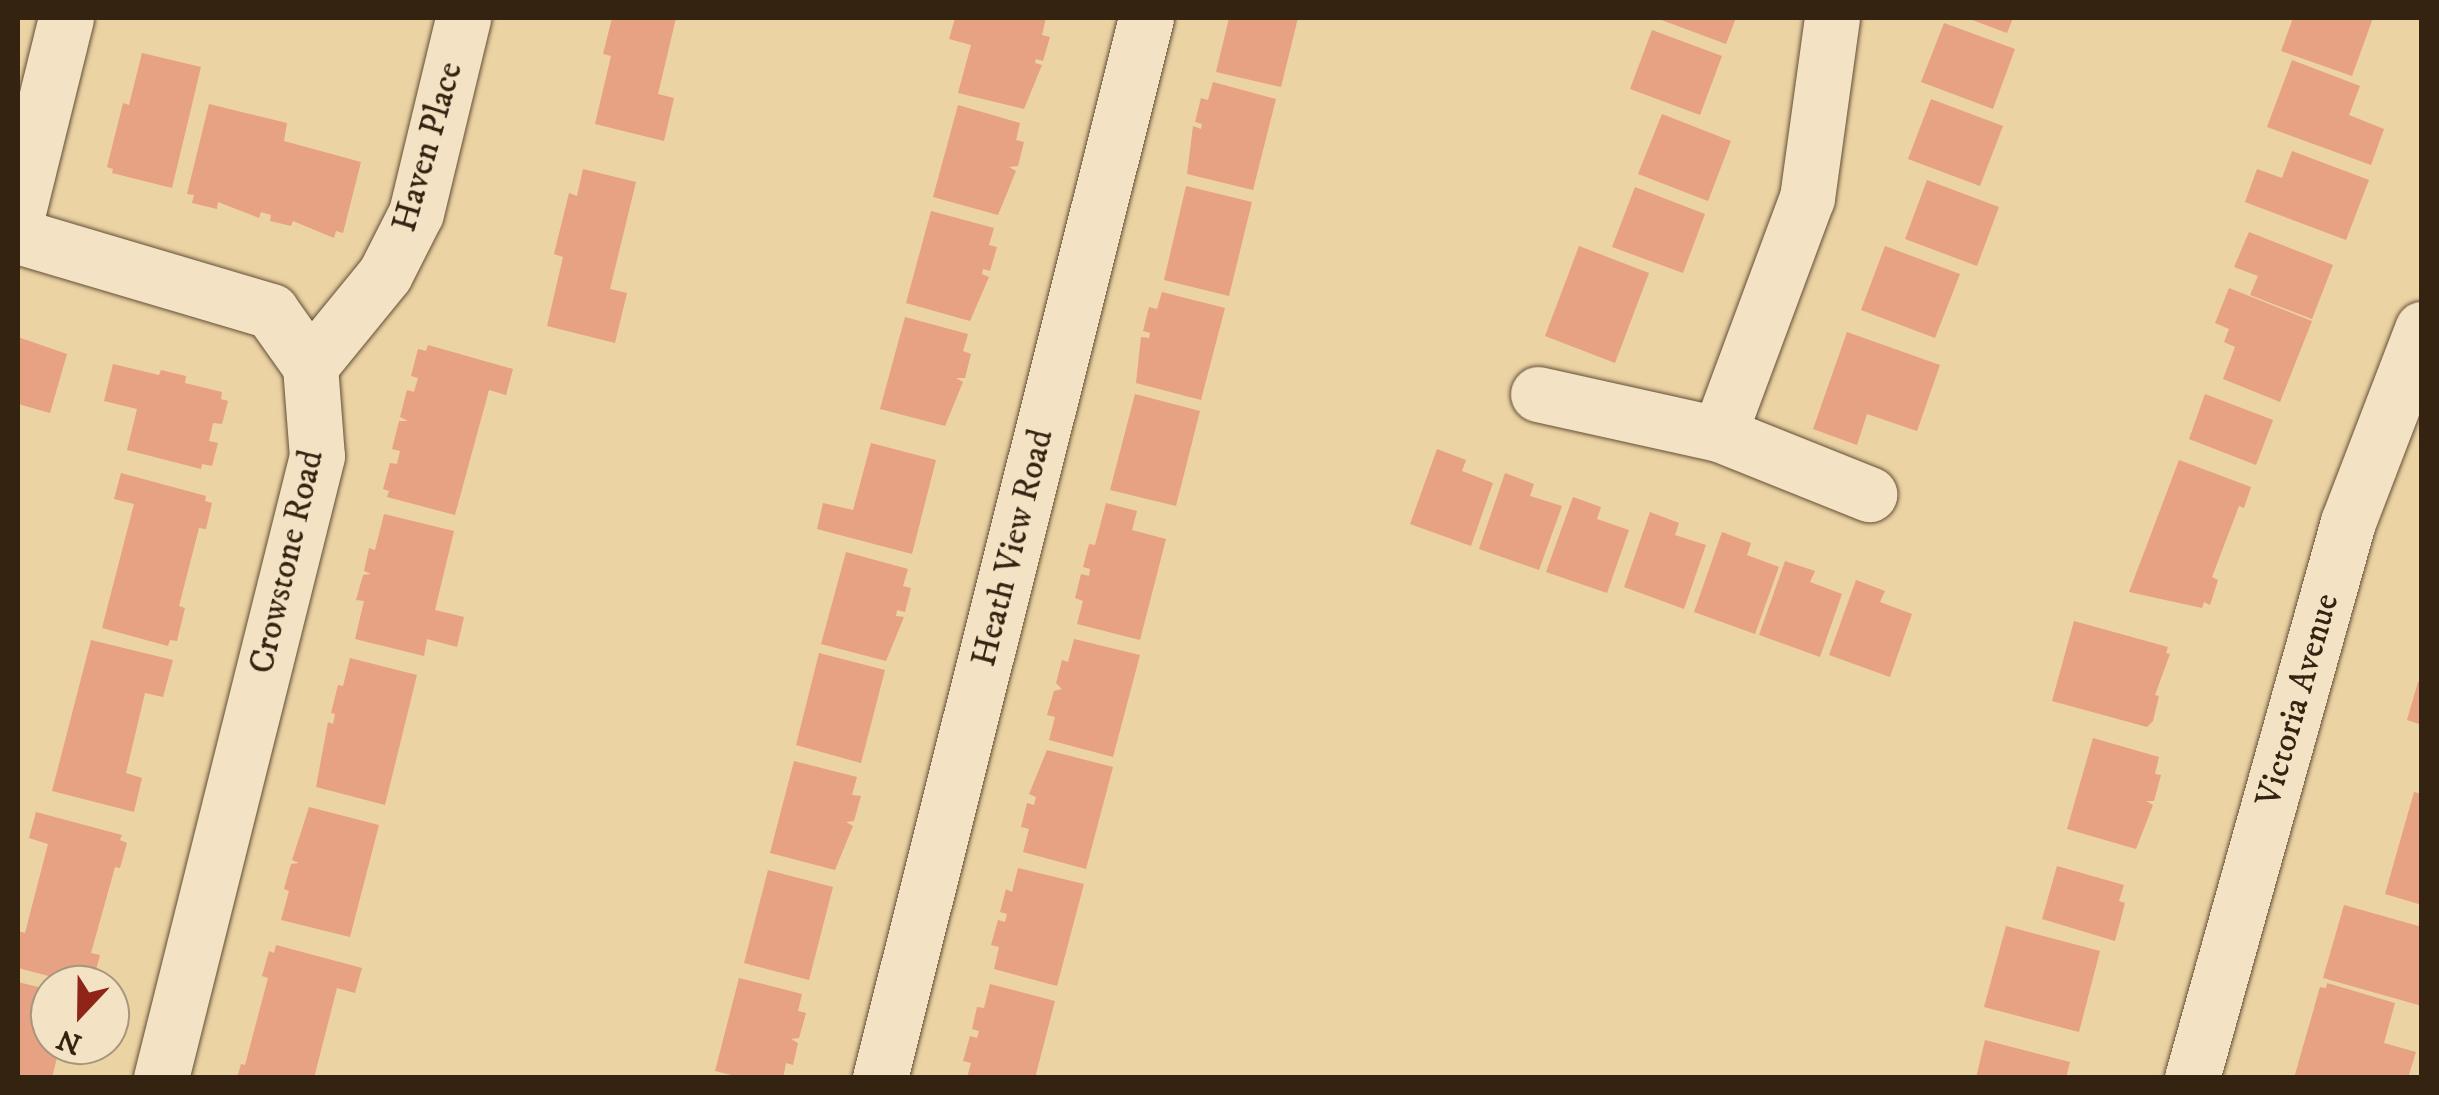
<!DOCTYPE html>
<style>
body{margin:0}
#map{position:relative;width:2439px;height:1095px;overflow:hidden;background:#ecd3a4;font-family:"IM FELL DW Pica",serif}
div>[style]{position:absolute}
.building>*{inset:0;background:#e7a183}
.roads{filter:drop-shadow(0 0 2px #634f36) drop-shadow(0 0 2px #634f36)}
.minor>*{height:55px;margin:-27.5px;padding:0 27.5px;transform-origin:27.5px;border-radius:27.5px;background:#f3e2c4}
span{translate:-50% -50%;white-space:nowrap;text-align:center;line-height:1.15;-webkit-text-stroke:8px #f3e2c4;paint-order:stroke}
.street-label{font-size:35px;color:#352312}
.frame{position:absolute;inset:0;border:20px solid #352312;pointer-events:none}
.north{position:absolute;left:30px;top:965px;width:100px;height:100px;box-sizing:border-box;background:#f3e2c4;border:2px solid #a7967d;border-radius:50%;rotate:202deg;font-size:28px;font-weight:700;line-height:40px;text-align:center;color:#352312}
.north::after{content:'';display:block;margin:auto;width:35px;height:45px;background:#8f2418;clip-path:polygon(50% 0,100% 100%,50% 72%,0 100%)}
</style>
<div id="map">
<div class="building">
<div style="clip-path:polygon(612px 18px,676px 18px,658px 94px,674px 98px,664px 141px,595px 124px,611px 56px,603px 54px)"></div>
<div style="clip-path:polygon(955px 18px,1046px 18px,1042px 35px,1050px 37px,1043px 61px,1036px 59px,1035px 63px,1042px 65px,1024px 109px,958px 93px,971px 45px,949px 39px)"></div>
<div style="clip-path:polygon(1229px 18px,1298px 18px,1281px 87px,1216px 72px)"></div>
<div style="clip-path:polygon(1656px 18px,1736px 18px,1726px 44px)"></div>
<div style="clip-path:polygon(1967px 18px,2013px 18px,2007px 33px)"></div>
<div style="clip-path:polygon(2293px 18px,2373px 18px,2352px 76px,2281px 51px)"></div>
<div style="clip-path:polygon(1944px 23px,2015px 49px,1993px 109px,1921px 82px)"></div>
<div style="clip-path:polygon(1652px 30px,1722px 56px,1700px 115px,1630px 89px)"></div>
<div style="clip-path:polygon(142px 53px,201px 67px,172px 188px,112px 173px,113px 169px,107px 167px,123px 103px,129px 105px)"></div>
<div style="clip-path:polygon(2292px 60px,2360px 86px,2349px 115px,2384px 129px,2371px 165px,2267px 127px)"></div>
<div style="clip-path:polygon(1213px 82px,1276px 99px,1253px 190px,1187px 174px,1193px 126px,1201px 129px,1202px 124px,1195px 122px,1201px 98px,1208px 100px)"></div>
<div style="clip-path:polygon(1931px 99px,2003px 126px,1980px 186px,1908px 159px)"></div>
<div style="clip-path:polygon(209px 104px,287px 123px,284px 141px,361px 162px,343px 233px,336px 231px,334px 238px,293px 221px,291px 226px,270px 221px,271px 215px,261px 212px,259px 218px,218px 202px,217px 209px,192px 203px,194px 195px,187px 194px)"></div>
<div style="clip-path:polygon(958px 105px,1020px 123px,1016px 140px,1024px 142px,1018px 166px,1009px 167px,1016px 171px,998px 215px,933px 197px)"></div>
<div style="clip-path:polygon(1662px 114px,1731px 141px,1708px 201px,1638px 174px)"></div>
<div style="clip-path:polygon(2292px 151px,2369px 180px,2346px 240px,2245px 202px,2257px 169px,2282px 178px)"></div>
<div style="clip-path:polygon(583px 169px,636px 182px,610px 289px,627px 293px,615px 343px,547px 326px,563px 257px,554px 254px,569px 193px,577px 196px)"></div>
<div style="clip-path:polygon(1927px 180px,1999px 207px,1977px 266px,1905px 239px)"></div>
<div style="clip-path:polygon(1186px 186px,1252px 202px,1229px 296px,1164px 280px)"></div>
<div style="clip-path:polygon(1635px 187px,1705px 214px,1683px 273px,1612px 247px)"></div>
<div style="clip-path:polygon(931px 211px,994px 228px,989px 245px,997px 247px,990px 271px,983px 269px,982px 274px,989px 277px,970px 321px,906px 303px)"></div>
<div style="clip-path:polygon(2249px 232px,2333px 265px,2312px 319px,2250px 295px,2258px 276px,2234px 267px)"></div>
<div style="clip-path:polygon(1579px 246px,1649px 273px,1615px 363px,1545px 336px)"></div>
<div style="clip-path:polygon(1885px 246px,1960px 274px,1935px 338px,1861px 310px)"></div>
<div style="clip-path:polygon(2229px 288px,2312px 321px,2280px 402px,2223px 379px,2235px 347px,2224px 342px,2229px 329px,2215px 323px)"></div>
<div style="clip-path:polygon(1162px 292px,1225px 308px,1201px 400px,1136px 383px,1141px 337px,1149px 338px,1150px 333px,1143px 331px,1149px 307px,1157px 309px)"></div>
<div style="clip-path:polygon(905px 317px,968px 334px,963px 351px,971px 354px,965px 378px,956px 378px,963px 382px,945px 426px,880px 409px)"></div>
<div style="clip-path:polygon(1847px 332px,1940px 365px,1917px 431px,1867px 414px,1857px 445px,1813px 429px)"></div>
<div style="clip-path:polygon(18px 337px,67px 354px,50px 413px,18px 404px)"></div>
<div style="clip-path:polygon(428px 345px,513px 369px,506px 395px,489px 390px,455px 515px,387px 497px,389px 491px,383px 489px,390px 463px,397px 464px,400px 451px,392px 449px,399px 421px,408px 421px,400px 417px,407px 390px,414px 392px,418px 378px,411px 376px,418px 349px,426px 351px)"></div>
<div style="clip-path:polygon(113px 364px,159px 375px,161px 370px,186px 376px,185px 383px,222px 392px,221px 399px,228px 401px,222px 424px,213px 423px,209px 441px,218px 443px,212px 466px,202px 464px,201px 469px,127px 450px,137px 409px,104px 401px)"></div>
<div style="clip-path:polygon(1135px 394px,1200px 411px,1176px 506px,1110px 490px)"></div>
<div style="clip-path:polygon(2205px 394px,2273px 420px,2256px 465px,2189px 439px)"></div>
<div style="clip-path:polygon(871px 443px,936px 460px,912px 554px,817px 529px,823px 503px,853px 510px)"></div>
<div style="clip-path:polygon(1437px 449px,1466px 460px,1462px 471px,1493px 483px,1471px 546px,1410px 524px)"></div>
<div style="clip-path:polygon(2179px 460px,2251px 487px,2244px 508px,2239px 506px,2212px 577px,2218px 580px,2210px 605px,2204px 602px,2202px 608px,2129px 592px)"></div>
<div style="clip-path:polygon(121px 473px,206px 496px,205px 501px,212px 503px,206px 529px,199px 528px,179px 606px,185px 608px,177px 641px,170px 640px,168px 646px,102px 628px,134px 504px,114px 499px)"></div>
<div style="clip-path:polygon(1505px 473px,1534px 484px,1530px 496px,1562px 506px,1539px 570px,1479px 549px)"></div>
<div style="clip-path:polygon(1573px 497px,1601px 507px,1597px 519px,1629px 530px,1607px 593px,1546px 572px)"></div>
<div style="clip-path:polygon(1106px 503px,1137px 511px,1132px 530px,1166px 539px,1140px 640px,1077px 624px,1083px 601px,1075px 598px,1081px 574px,1089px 576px,1090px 569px,1083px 567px,1089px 544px,1095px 545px)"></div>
<div style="clip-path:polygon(1650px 512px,1679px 523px,1675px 535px,1706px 545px,1684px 609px,1624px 587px)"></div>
<div style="clip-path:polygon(384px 514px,454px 531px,435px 610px,464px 617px,457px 647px,427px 639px,424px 656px,355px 639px,364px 601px,356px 600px,363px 575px,371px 574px,364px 571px,369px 548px,375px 550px)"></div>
<div style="clip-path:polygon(1722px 532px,1751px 543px,1747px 555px,1779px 567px,1755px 634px,1694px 612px)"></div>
<div style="clip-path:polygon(846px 552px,908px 569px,903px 586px,911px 588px,905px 612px,897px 610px,896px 616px,904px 617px,886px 661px,821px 644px)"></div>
<div style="clip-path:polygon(1785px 561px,1815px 571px,1810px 582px,1842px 594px,1820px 657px,1759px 635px)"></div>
<div style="clip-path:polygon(1856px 580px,1885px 591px,1880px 602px,1912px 614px,1890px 677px,1829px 655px)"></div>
<div style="clip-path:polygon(2074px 621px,2168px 647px,2166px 653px,2170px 654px,2155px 695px,2159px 696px,2153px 721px,2147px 727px,2052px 701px)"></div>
<div style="clip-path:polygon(1074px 639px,1140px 655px,1113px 757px,1049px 740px,1055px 717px,1047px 715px,1054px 691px,1062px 689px,1056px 683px,1062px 660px,1068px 662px)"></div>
<div style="clip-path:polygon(91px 640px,173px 660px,163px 697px,145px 693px,126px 773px,142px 778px,134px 812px,52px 791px)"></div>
<div style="clip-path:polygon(819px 653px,885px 670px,861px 763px,796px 745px)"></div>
<div style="clip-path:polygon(350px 658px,417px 675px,385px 805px,316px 787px,328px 722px,333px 724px,335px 714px,331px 713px,338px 685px,343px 686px)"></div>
<div style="clip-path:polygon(2418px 682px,2422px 683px,2422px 725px,2407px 720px)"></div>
<div style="clip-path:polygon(2093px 738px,2159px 757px,2155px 774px,2161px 775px,2154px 801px,2146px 801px,2153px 805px,2136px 849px,2067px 829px)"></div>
<div style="clip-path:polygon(1047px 750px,1113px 767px,1086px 869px,1023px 852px,1029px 829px,1021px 827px,1027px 803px,1034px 805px,1036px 797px,1029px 794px)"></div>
<div style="clip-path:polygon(794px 761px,857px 777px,852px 795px,861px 796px,854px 821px,846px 822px,853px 826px,835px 870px,770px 853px)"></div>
<div style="clip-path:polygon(2414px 792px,2422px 794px,2422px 905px,2385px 894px)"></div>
<div style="clip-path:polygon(309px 807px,379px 825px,350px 937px,281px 920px,289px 891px,284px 889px,291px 864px,299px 863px,292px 860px)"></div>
<div style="clip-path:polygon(36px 812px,122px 835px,120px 840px,127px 843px,120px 868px,115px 867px,91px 953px,100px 955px,93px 981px,85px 979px,83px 985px,18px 968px,18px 931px,25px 933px,48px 844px,29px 838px)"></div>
<div style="clip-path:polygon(2057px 866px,2124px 885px,2119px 901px,2125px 903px,2115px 941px,2042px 919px)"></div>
<div style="clip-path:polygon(1018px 868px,1084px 884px,1057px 986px,994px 969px,999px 947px,991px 945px,998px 920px,1005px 922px,1007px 914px,1000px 912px,1006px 889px,1012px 892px)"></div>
<div style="clip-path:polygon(768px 870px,833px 887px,809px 980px,744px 963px)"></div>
<div style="clip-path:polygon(2344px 905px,2422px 927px,2422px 1006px,2323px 978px)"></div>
<div style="clip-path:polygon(2006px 926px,2100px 951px,2079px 1032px,1984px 1007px)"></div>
<div style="clip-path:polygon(276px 945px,362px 968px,355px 993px,337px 988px,314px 1078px,237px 1078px,241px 1064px,245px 1065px,268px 978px,262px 976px,269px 951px,274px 953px)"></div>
<div style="clip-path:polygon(739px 978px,802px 994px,798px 1011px,806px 1013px,799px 1038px,791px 1039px,798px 1043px,793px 1065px,786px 1063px,783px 1078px,744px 1078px,715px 1071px)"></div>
<div style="clip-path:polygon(18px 982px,50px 990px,50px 1045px,60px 1045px,52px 1078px,18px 1078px)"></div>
<div style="clip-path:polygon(2327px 983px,2395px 1003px,2384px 1043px,2416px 1052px,2408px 1078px,2294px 1078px,2320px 987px,2326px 988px)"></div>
<div style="clip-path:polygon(990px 984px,1055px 1001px,1035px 1078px,967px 1078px,971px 1063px,963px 1061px,970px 1036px,977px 1038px,979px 1031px,972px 1029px,977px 1007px,984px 1008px)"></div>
<div style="clip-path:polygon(1985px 1040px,2070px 1062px,2066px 1078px,1976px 1078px)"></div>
</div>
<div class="roads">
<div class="minor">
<div style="left:18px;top:212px;width:200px;rotate:-76.1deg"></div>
<div style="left:18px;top:236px;width:264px;rotate:16.5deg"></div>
<div style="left:271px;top:311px;width:67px;rotate:54.7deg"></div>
<div style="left:310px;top:366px;width:90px;rotate:85.6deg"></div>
<div style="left:317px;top:456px;width:641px;rotate:104.08deg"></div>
<div style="left:310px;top:366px;width:119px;rotate:-50.8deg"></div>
<div style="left:385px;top:274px;width:68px;rotate:-63.1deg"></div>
<div style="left:416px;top:213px;width:201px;rotate:-76.4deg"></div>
<div style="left:1538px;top:394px;width:185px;rotate:12.5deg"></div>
<div style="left:1719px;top:434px;width:162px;rotate:21.8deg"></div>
<div style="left:1719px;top:434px;width:252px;rotate:-69.6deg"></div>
<div style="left:1807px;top:198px;width:182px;rotate:-82.1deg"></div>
<div style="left:880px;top:1078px;width:1093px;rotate:-75.91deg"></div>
<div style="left:2192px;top:1078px;width:577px;rotate:-74.33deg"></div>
<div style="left:2348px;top:522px;width:207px;rotate:-69deg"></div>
</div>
</div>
<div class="street-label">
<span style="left:428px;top:147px;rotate:-74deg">Haven Place</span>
<span style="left:1013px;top:548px;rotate:-76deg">Heath View Road</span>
<span style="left:287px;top:562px;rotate:-77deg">Crowstone Road</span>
<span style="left:2298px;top:700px;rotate:-74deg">Victoria Avenue</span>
</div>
<div class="frame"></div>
<div class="north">N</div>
</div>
